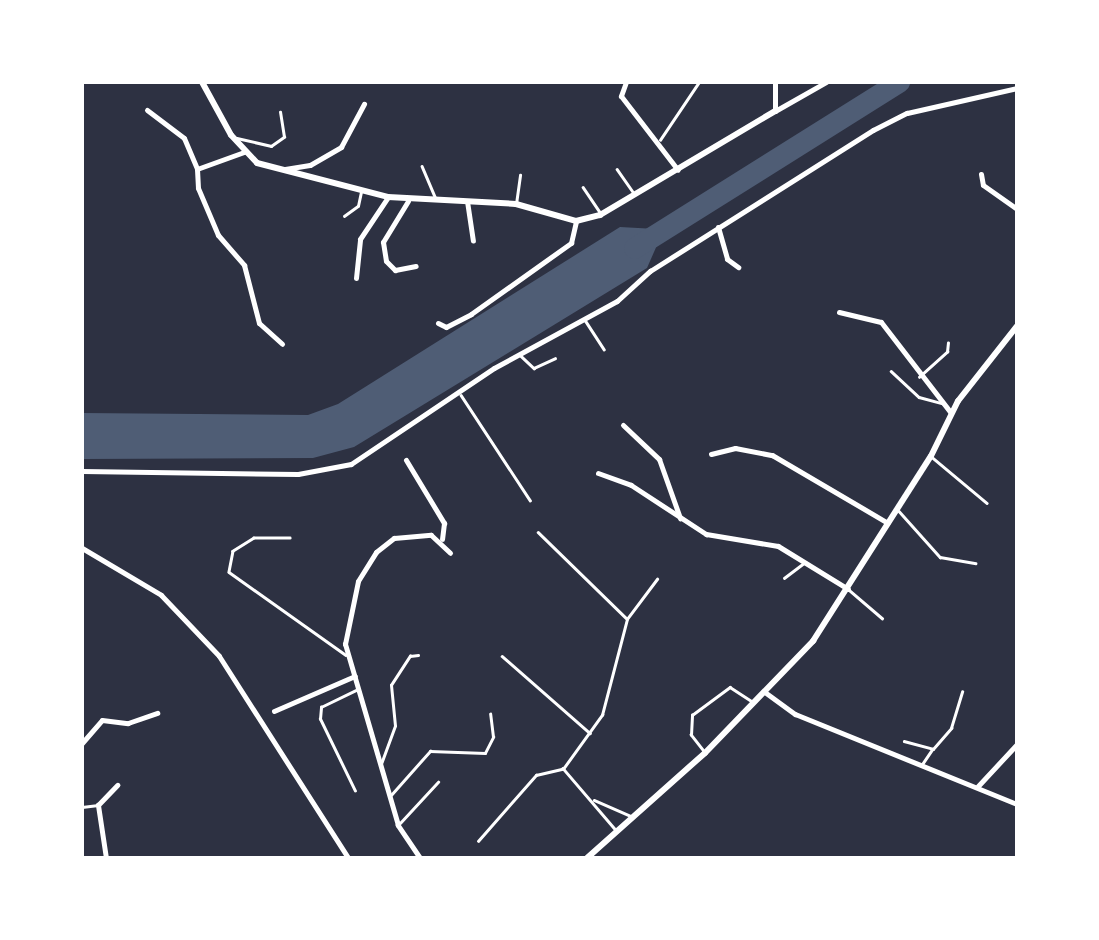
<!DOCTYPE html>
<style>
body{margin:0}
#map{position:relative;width:1099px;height:940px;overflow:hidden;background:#2d3142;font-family:Ubuntu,sans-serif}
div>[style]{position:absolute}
.water>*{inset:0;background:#4f5d75}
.river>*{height:21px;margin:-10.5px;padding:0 10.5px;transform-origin:10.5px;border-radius:10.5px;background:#4f5d75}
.service>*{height:2.5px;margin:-1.25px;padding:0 1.25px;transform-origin:1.25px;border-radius:1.25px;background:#fff}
.minor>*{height:5px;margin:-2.5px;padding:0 2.5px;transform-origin:2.5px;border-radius:2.5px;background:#fff}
.tertiary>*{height:6px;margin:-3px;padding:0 3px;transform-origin:3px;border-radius:3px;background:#fff}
span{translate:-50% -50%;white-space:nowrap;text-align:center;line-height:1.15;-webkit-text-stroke:5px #fff;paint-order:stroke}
.frame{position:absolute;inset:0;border:84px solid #fff;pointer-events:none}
</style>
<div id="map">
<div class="water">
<div style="clip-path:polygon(620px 227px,656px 229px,661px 236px,647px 268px,354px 447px,313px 458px,82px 459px,82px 413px,308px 415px,338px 404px)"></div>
</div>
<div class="river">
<div style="left:634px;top:248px;width:313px;rotate:-32.1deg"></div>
</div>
<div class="service">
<div style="left:237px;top:138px;width:35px;rotate:13deg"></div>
<div style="left:271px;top:146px;width:16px;rotate:-35deg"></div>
<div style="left:284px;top:137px;width:25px;rotate:-99deg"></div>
<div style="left:660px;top:140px;width:70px;rotate:-56.1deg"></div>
<div style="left:422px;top:166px;width:34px;rotate:67deg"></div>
<div style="left:617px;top:169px;width:28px;rotate:55deg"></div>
<div style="left:583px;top:187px;width:30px;rotate:56deg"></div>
<div style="left:516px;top:204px;width:29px;rotate:-82deg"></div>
<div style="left:344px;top:216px;width:17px;rotate:-36deg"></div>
<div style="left:358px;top:206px;width:14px;rotate:-78deg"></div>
<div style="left:585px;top:320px;width:35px;rotate:57deg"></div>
<div style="left:521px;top:356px;width:18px;rotate:43deg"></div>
<div style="left:534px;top:368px;width:23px;rotate:-25deg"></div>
<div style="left:891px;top:371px;width:38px;rotate:43deg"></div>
<div style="left:919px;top:397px;width:24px;rotate:15deg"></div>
<div style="left:919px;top:377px;width:38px;rotate:-42deg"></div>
<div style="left:947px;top:352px;width:9px;rotate:-84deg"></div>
<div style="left:461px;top:395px;width:126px;rotate:56.7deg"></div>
<div style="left:933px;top:458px;width:70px;rotate:39.8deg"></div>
<div style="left:899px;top:511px;width:62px;rotate:48.3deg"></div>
<div style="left:940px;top:557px;width:36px;rotate:10deg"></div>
<div style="left:538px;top:532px;width:123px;rotate:44.3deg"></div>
<div style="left:290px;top:538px;width:36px;rotate:180deg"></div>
<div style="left:254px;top:538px;width:25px;rotate:148deg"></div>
<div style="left:233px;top:551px;width:21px;rotate:101deg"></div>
<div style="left:229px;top:572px;width:143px;rotate:35.4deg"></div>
<div style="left:784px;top:578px;width:26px;rotate:-37deg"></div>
<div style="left:848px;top:589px;width:45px;rotate:40.5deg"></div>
<div style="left:502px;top:656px;width:117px;rotate:41.2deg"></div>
<div style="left:904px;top:741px;width:30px;rotate:15deg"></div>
<div style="left:933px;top:749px;width:18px;rotate:124deg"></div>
<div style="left:933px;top:749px;width:28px;rotate:-49deg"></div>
<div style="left:951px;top:728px;width:38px;rotate:-73deg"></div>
<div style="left:705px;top:753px;width:23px;rotate:-128deg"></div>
<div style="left:691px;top:735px;width:20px;rotate:-87deg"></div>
<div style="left:692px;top:715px;width:47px;rotate:-36.4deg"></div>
<div style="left:730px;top:687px;width:27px;rotate:33deg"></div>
<div style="left:381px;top:764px;width:40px;rotate:-69.8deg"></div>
<div style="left:395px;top:726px;width:41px;rotate:-95.6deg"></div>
<div style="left:391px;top:685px;width:35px;rotate:-57deg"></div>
<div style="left:410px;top:656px;width:8px;rotate:-7deg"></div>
<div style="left:355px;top:791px;width:80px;rotate:-115.9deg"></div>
<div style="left:320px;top:719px;width:12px;rotate:-85deg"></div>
<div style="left:321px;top:707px;width:41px;rotate:-25.9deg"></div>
<div style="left:391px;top:795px;width:59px;rotate:-48.4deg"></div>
<div style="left:430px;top:751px;width:55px;rotate:2.1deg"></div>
<div style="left:485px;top:753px;width:18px;rotate:-63deg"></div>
<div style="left:493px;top:737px;width:23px;rotate:-97deg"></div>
<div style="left:594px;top:800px;width:40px;rotate:23.4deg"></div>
<div style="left:82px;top:807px;width:16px;rotate:-7deg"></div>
<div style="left:400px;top:823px;width:56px;rotate:-47.2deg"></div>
<div style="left:616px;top:831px;width:82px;rotate:-130.5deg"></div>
<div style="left:563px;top:769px;width:67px;rotate:-54.2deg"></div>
<div style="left:602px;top:715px;width:99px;rotate:-75.4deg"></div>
<div style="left:627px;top:619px;width:50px;rotate:-53.1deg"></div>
<div style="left:478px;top:841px;width:88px;rotate:-48.7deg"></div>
<div style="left:536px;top:775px;width:28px;rotate:-13deg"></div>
</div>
<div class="minor">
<div style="left:626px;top:82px;width:15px;rotate:110deg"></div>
<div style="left:621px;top:96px;width:93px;rotate:52.4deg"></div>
<div style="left:775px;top:82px;width:29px;rotate:90deg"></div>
<div style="left:775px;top:111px;width:59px;rotate:-29.6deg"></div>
<div style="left:147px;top:110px;width:46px;rotate:37.1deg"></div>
<div style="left:184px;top:138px;width:34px;rotate:67deg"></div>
<div style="left:244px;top:152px;width:50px;rotate:160.1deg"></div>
<div style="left:197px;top:169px;width:19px;rotate:87deg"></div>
<div style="left:198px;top:188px;width:51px;rotate:66.9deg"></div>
<div style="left:218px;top:235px;width:40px;rotate:49deg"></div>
<div style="left:244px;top:265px;width:60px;rotate:75.5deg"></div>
<div style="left:259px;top:323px;width:31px;rotate:42deg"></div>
<div style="left:285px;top:169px;width:25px;rotate:-9deg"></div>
<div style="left:310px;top:165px;width:36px;rotate:-30deg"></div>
<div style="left:341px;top:147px;width:49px;rotate:-61.9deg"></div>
<div style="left:981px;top:174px;width:11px;rotate:80deg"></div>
<div style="left:983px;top:185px;width:42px;rotate:35.2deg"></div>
<div style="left:408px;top:201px;width:48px;rotate:121.4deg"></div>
<div style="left:383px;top:242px;width:19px;rotate:81deg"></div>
<div style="left:386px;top:261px;width:13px;rotate:45deg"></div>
<div style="left:395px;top:270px;width:21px;rotate:-11deg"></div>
<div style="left:467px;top:201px;width:40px;rotate:81.5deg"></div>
<div style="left:718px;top:227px;width:33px;rotate:74deg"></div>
<div style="left:727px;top:259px;width:14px;rotate:36deg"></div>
<div style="left:356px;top:278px;width:39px;rotate:-84deg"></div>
<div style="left:360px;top:239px;width:50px;rotate:-56.3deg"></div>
<div style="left:839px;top:312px;width:43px;rotate:13.4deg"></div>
<div style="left:881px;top:322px;width:115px;rotate:52.4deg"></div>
<div style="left:438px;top:323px;width:9px;rotate:27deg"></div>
<div style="left:446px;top:327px;width:28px;rotate:-27deg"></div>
<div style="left:471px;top:314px;width:123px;rotate:-35.4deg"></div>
<div style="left:571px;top:243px;width:23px;rotate:-77deg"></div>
<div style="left:623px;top:425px;width:50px;rotate:43.4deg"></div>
<div style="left:659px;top:459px;width:63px;rotate:70.4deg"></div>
<div style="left:711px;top:454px;width:25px;rotate:-14deg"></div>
<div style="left:735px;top:448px;width:38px;rotate:11deg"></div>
<div style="left:772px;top:455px;width:134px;rotate:30.4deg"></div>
<div style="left:406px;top:460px;width:74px;rotate:58.9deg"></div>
<div style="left:444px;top:523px;width:16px;rotate:97deg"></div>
<div style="left:82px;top:471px;width:216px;rotate:0.8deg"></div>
<div style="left:298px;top:474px;width:54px;rotate:-10.7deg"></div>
<div style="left:351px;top:464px;width:172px;rotate:-33.9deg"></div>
<div style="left:494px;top:368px;width:140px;rotate:-28.6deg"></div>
<div style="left:617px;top:301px;width:45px;rotate:-42.3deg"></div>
<div style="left:650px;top:271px;width:264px;rotate:-32.3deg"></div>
<div style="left:873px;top:130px;width:38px;rotate:-27deg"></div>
<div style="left:907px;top:113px;width:113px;rotate:-12.8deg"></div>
<div style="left:598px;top:473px;width:35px;rotate:20deg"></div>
<div style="left:631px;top:485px;width:90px;rotate:33.2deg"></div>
<div style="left:706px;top:534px;width:73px;rotate:9.5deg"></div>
<div style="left:778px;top:546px;width:82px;rotate:31.6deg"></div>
<div style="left:82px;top:548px;width:92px;rotate:30.7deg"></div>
<div style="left:161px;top:595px;width:84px;rotate:46.4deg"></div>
<div style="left:219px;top:656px;width:240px;rotate:57.4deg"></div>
<div style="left:766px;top:693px;width:36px;rotate:36deg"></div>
<div style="left:795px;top:714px;width:240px;rotate:22.1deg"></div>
<div style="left:274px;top:711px;width:88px;rotate:-23.4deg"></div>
<div style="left:82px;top:743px;width:30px;rotate:-49deg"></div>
<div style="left:102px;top:720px;width:26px;rotate:7deg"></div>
<div style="left:128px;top:723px;width:31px;rotate:-19deg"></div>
<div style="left:978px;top:786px;width:57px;rotate:-47.1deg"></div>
<div style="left:106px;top:858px;width:54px;rotate:-98.6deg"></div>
<div style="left:98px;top:805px;width:28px;rotate:-46deg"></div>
<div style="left:420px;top:858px;width:40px;rotate:-124deg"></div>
<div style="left:398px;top:825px;width:189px;rotate:-106.3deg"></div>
<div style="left:345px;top:644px;width:64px;rotate:-78.3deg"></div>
<div style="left:358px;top:581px;width:34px;rotate:-58deg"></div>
<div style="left:376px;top:552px;width:23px;rotate:-38deg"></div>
<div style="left:394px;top:538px;width:37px;rotate:-5deg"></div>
<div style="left:431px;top:535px;width:26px;rotate:43deg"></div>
</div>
<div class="tertiary">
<div style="left:202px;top:82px;width:60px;rotate:61.3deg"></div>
<div style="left:231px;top:135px;width:38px;rotate:47deg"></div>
<div style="left:257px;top:163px;width:135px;rotate:14.5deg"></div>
<div style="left:388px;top:197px;width:128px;rotate:3.1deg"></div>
<div style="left:516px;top:204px;width:62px;rotate:15.8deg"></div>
<div style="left:576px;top:221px;width:25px;rotate:-14deg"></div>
<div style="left:600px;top:215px;width:204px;rotate:-30.7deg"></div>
<div style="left:587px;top:858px;width:158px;rotate:-41.7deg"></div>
<div style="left:705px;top:753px;width:156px;rotate:-46deg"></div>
<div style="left:813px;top:641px;width:219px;rotate:-57.5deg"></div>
<div style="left:931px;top:456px;width:61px;rotate:-63.9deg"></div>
<div style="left:958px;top:401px;width:95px;rotate:-51.8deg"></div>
</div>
<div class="frame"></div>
</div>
